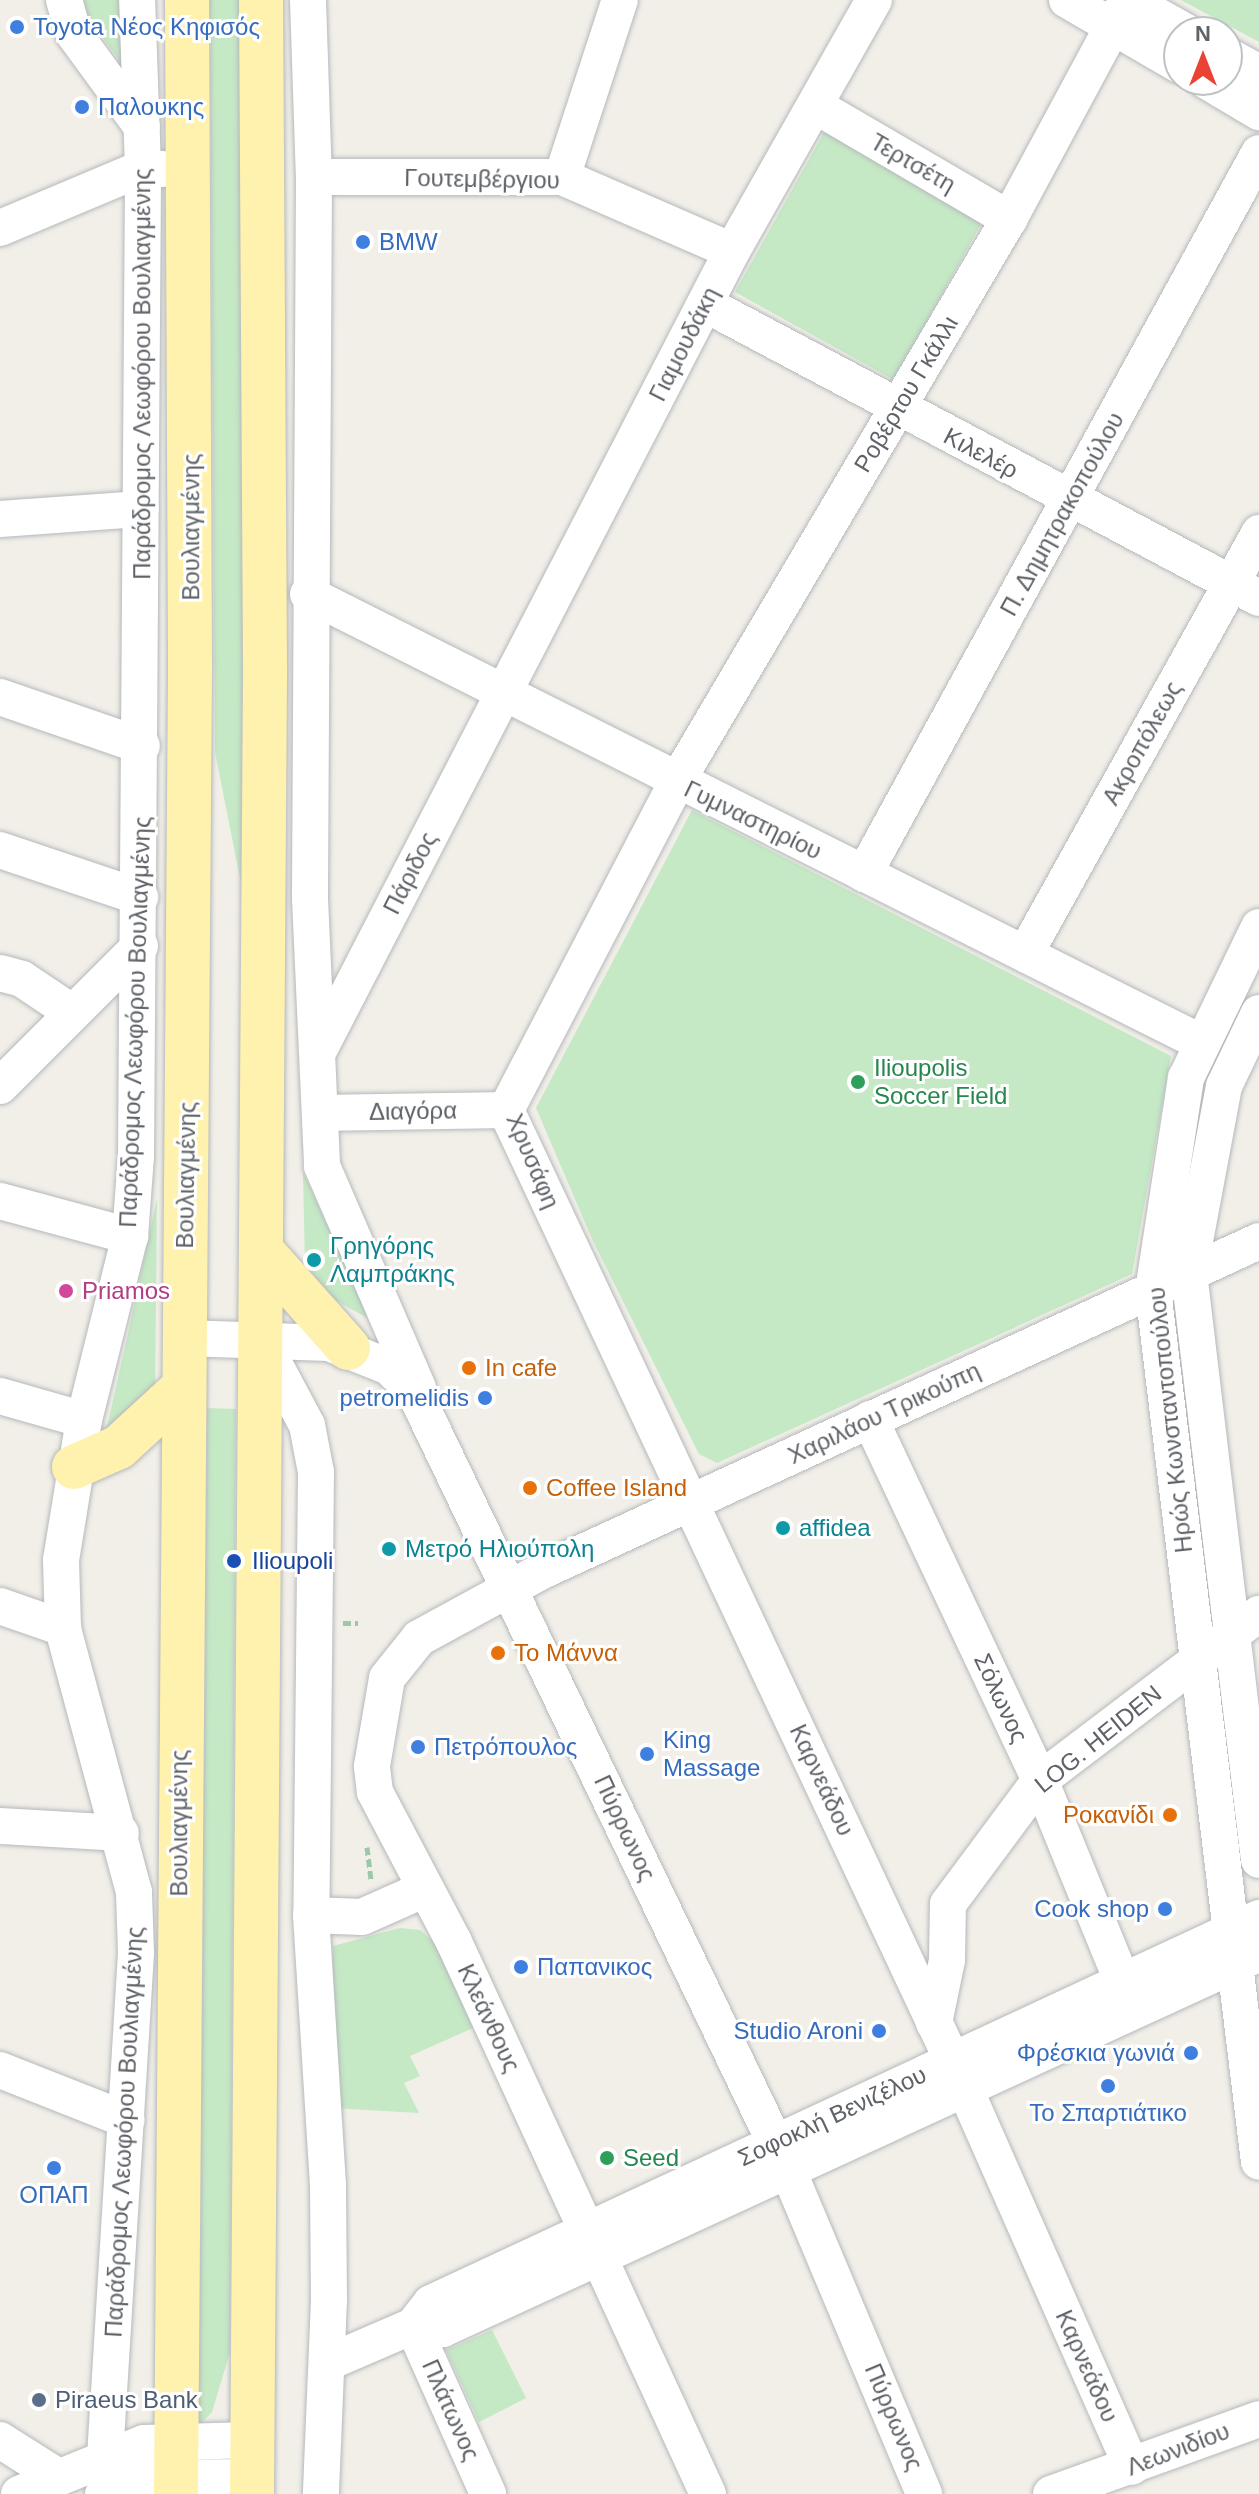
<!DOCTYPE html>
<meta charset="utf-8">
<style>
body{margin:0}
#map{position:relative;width:1259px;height:2494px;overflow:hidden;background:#f1efe8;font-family:Arial,sans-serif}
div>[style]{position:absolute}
.green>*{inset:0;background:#c5e8c5}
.path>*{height:5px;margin-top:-2.5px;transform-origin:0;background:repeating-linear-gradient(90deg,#9cc7a9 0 8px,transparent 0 12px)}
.roads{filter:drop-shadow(0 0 2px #b5b8bc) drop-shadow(0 0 2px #b5b8bc)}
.minor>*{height:36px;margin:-18px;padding:0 18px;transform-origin:18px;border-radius:18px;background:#fff}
.major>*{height:44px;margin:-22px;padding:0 22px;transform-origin:22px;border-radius:22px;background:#fff2af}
.dots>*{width:22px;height:22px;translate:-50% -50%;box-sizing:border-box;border:4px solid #fff;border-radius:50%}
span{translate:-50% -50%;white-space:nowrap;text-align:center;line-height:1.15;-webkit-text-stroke:6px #fff;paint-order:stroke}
.shop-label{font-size:24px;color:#366cbe}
.left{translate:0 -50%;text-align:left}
.right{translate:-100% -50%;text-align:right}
.street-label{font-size:24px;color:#5f6368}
.leisure-label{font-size:24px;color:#27864d}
.culture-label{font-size:24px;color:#0d838f}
.hotel-label{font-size:24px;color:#b23c85}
.food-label{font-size:24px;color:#c56008}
.transit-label{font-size:24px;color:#164399}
.service-label{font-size:24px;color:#4e5e75}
.north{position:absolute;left:1163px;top:16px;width:80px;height:80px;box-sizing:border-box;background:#fff;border:2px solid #bfc1c3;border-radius:50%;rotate:0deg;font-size:22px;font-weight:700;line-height:32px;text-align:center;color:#5f6368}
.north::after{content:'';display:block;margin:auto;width:28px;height:36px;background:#ea4335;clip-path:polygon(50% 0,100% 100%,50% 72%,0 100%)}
</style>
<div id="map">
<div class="green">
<div style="clip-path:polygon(84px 0,119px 0,122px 64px,88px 18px)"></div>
<div style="clip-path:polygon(210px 0,241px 0,246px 344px,241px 883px,215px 752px)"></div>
<div style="clip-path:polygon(1181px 0,1259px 0,1259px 42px)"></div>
<div style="clip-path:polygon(826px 129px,985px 217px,894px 380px,735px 292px)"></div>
<div style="clip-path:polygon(692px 810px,1171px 1056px,1132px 1274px,717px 1463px,699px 1454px,593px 1241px,536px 1108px)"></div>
<div style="clip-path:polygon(303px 1172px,371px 1320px,335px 1300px,305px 1265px)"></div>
<div style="clip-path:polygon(157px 1198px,155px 1399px,105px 1436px,127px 1338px)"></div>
<div style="clip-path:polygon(207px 1408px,236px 1409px,230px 2352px,212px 2412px,199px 2426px)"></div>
<div style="clip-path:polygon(400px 1928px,420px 1930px,436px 1944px,473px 2028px,410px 2056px,420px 2076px,404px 2083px,419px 2113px,332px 2108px,333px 1946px)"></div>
<div style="clip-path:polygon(492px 2330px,526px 2398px,479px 2422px,446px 2350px)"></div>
</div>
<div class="path">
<div style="left:343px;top:1623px;width:15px"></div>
<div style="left:367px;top:1847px;width:34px;rotate:83deg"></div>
</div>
<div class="roads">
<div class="minor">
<div style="left:64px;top:0;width:35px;rotate:74deg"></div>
<div style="left:74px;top:34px;width:115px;rotate:53.8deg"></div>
<div style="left:308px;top:0;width:177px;rotate:88.1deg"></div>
<div style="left:314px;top:177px;width:722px;rotate:90.32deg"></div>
<div style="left:310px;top:899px;width:267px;rotate:87.4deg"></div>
<div style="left:322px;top:1166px;width:242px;rotate:66.6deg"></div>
<div style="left:1067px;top:0;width:129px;rotate:30.1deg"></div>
<div style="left:1129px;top:0;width:65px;rotate:29.3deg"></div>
<div style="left:1227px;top:55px;width:37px;rotate:29deg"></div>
<div style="left:1205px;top:80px;width:63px;rotate:30.7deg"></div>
<div style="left:816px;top:106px;width:224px;rotate:30.3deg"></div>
<div style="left:314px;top:177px;width:248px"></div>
<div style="left:562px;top:177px;width:185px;rotate:23.5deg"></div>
<div style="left:562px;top:177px;width:186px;rotate:-71.9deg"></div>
<div style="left:0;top:228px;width:155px;rotate:-22.8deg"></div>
<div style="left:143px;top:168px;width:19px;rotate:3deg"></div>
<div style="left:705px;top:304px;width:627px;rotate:27.95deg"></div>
<div style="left:0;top:519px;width:141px;rotate:-4.1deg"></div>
<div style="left:308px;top:594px;width:998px;rotate:26.67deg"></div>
<div style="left:0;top:697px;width:150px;rotate:19deg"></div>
<div style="left:0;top:850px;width:148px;rotate:18.6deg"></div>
<div style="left:864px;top:874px;width:822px;rotate:-61.28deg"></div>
<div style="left:1259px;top:927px;width:168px;rotate:115.8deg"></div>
<div style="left:1186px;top:1078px;width:215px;rotate:98.8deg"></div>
<div style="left:1153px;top:1290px;width:878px;rotate:83.07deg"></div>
<div style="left:1025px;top:954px;width:482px;rotate:-60.9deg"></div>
<div style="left:0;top:973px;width:23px;rotate:15deg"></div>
<div style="left:22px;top:979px;width:58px;rotate:33.7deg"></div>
<div style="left:1259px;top:1013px;width:81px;rotate:115.6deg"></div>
<div style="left:1224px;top:1086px;width:190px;rotate:100.6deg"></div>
<div style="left:1189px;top:1273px;width:591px;rotate:83.2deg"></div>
<div style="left:318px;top:1052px;width:902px;rotate:-62.67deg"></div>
<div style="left:732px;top:251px;width:288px;rotate:-60.5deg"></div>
<div style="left:0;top:1086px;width:198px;rotate:-45deg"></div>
<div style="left:506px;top:1110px;width:369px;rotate:-62.5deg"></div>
<div style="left:676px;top:783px;width:655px;rotate:-59.44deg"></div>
<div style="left:1009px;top:219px;width:249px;rotate:-61.7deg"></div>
<div style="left:506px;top:1110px;width:1049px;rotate:64.85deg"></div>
<div style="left:320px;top:1113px;width:186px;rotate:-0.9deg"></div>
<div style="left:0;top:1201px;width:135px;rotate:15.1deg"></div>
<div style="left:184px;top:1338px;width:145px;rotate:2deg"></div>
<div style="left:329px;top:1343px;width:65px;rotate:21.8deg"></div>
<div style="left:389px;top:1367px;width:35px;rotate:44deg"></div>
<div style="left:414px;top:1391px;width:864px;rotate:64.35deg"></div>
<div style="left:788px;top:2170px;width:351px;rotate:67.2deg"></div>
<div style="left:261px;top:1339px;width:98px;rotate:61.9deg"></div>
<div style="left:307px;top:1425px;width:48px;rotate:79.2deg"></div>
<div style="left:316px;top:1472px;width:443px;rotate:90.6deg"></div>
<div style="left:311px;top:1915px;width:272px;rotate:86.4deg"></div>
<div style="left:328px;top:2186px;width:114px;rotate:89.5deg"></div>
<div style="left:329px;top:2300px;width:194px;rotate:92.4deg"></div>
<div style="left:0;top:1396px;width:87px;rotate:15.9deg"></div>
<div style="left:870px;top:1419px;width:399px;rotate:64.8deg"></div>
<div style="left:1040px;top:1780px;width:217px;rotate:67.8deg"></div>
<div style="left:0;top:1606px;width:67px;rotate:19.2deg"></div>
<div style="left:0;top:1826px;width:121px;rotate:3.3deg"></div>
<div style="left:311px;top:1915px;width:51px;rotate:2.2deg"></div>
<div style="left:362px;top:1917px;width:69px;rotate:-24deg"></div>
<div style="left:934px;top:2023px;width:64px;rotate:-78.3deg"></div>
<div style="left:947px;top:1960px;width:56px;rotate:-89deg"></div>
<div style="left:948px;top:1904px;width:154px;rotate:-53.4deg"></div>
<div style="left:1040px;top:1780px;width:275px;rotate:-37.2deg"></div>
<div style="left:0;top:2070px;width:136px;rotate:21.5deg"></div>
<div style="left:965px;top:2089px;width:413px;rotate:66.2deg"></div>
<div style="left:413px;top:2326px;width:30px;rotate:6deg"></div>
<div style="left:443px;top:2329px;width:897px;rotate:-24.71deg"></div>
<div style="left:413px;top:2326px;width:184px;rotate:65.9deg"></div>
<div style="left:327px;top:2363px;width:94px;rotate:-23.3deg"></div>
<div style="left:413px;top:2326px;width:29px;rotate:-52deg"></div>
<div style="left:431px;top:2303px;width:913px;rotate:-24.94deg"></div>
<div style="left:0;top:2440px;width:67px;rotate:32.3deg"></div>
<div style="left:105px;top:2457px;width:505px;rotate:-86.48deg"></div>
<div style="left:136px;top:1953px;width:61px;rotate:-91.9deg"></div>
<div style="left:134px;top:1892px;width:273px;rotate:-105.1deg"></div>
<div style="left:63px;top:1628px;width:68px;rotate:-91.7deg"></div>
<div style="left:61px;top:1560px;width:142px;rotate:-80.7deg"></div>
<div style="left:84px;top:1420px;width:190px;rotate:-76deg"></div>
<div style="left:130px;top:1236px;width:79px;rotate:-85.7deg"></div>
<div style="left:136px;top:1157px;width:989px;rotate:-89.59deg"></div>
<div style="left:143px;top:168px;width:168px;rotate:-92deg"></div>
<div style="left:19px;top:2494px;width:135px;rotate:-22.2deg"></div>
<div style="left:144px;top:2443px;width:108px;rotate:-1.6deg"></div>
<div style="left:103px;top:2494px;width:47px;rotate:-20deg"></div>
<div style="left:147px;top:2478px;width:105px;rotate:-0.5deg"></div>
<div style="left:708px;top:2494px;width:608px;rotate:-114.71deg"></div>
<div style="left:454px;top:1942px;width:170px;rotate:-117.8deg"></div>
<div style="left:375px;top:1792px;width:26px;rotate:-97deg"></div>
<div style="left:372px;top:1766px;width:89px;rotate:-80.3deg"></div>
<div style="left:387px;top:1678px;width:51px;rotate:-51.3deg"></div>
<div style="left:419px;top:1638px;width:140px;rotate:-28.6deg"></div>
<div style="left:542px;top:1571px;width:789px;rotate:-24.71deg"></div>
<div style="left:1051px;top:2494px;width:221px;rotate:-19.8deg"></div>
</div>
<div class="major">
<div style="left:261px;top:1250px;width:131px;rotate:48.4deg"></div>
<div style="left:74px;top:1467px;width:49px;rotate:-24deg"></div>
<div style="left:119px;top:1447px;width:87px;rotate:-42.7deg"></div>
<div style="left:176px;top:2494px;width:1831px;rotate:-89.56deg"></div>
<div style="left:190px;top:663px;width:663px;rotate:-90.26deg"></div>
<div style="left:252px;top:2494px;width:1827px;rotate:-89.59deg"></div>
<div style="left:265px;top:667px;width:667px;rotate:-90.34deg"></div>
</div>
</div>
<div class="dots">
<div style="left:17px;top:27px;background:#3f7fe0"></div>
<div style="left:82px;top:107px;background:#3f7fe0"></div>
<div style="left:363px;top:242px;background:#3f7fe0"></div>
<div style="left:858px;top:1082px;background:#2e9e5b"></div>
<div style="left:314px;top:1260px;background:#0f9aa8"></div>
<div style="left:66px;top:1291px;background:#d1479c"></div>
<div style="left:469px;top:1368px;background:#e8710a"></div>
<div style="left:485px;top:1398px;background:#3f7fe0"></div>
<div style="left:530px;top:1488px;background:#e8710a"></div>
<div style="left:783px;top:1528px;background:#0f9aa8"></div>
<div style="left:389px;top:1549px;background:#0f9aa8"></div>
<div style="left:234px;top:1561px;background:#1a4fb4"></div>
<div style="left:498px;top:1653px;background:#e8710a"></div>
<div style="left:418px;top:1747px;background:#3f7fe0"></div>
<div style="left:647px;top:1754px;background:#3f7fe0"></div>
<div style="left:1170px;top:1815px;background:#e8710a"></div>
<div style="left:1165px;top:1909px;background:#3f7fe0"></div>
<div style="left:521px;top:1967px;background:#3f7fe0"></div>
<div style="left:879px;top:2031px;background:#3f7fe0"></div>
<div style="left:1191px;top:2053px;background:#3f7fe0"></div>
<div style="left:1108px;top:2086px;background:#3f7fe0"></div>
<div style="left:607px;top:2158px;background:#2e9e5b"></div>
<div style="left:54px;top:2168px;background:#3f7fe0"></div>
<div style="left:39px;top:2400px;background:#5c6f8a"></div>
</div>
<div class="shop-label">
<span class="left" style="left:33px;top:27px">Toyota Νέος Κηφισός</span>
<span class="left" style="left:98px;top:107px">Παλουκης</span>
<span class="left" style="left:379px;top:242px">BMW</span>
<span class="right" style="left:469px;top:1398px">petromelidis</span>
<span class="left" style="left:663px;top:1754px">King<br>Massage</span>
<span class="left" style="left:434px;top:1747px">Πετρόπουλος</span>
<span class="right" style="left:1149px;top:1909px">Cook shop</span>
<span class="left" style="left:537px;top:1967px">Παπανικος</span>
<span class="right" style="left:863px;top:2031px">Studio Aroni</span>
<span class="right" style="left:1175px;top:2053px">Φρέσκια γωνιά</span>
<span style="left:1108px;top:2113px">Το Σπαρτιάτικο</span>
<span style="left:54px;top:2195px">ΟΠΑΠ</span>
</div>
<div class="street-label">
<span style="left:913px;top:163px;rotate:30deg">Τερτσέτη</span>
<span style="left:482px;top:179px;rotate:1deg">Γουτεμβέργιου</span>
<span style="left:684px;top:344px;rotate:-63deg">Γιαμουδάκη</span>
<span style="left:142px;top:374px;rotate:-90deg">Παράδρομος Λεωφόρου Βουλιαγμένης</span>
<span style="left:906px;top:394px;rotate:-59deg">Ροβέρτου Γκάλλι</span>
<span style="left:981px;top:453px;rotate:28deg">Κιλελέρ</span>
<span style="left:1062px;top:514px;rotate:-61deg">Π. Δημητρακοπούλου</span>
<span style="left:191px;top:527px;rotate:-90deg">Βουλιαγμένης</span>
<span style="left:1142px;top:743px;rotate:-61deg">Ακροπόλεως</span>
<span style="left:753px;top:820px;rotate:26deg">Γυμναστηρίου</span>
<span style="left:410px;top:873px;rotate:-63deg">Πάριδος</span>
<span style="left:135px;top:1022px;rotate:-88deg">Παράδρομος Λεωφόρου Βουλιαγμένης</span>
<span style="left:413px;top:1111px;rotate:-1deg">Διαγόρα</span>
<span style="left:533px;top:1161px;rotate:67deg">Χρυσάφη</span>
<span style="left:186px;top:1175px;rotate:-89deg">Βουλιαγμένης</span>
<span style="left:884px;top:1413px;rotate:-25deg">Χαριλάου Τρικούπη</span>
<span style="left:1170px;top:1420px;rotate:-96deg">Ηρώς Κωνσταντοπούλου</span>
<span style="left:1001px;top:1698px;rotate:65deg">Σόλωνος</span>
<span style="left:1098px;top:1739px;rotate:-39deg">LOG. HEIDEN</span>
<span style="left:822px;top:1780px;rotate:65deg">Καρνεάδου</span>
<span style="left:179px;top:1823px;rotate:-90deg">Βουλιαγμένης</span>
<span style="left:625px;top:1828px;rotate:65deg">Πύρρωνος</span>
<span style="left:489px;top:2018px;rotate:65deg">Κλεάνθους</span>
<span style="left:832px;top:2116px;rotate:-25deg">Σοφοκλή Βενιζέλου</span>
<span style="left:124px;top:2132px;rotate:-87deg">Παράδρομος Λεωφόρου Βουλιαγμένης</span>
<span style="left:1087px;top:2366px;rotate:66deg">Καρνεάδου</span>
<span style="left:451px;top:2410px;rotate:66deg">Πλάτωνος</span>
<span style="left:894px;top:2417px;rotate:67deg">Πύρρωνος</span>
<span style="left:1178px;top:2449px;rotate:-21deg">Λεωνιδίου</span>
</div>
<div class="leisure-label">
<span class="left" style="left:874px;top:1082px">Ilioupolis<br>Soccer Field</span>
<span class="left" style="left:623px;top:2158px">Seed</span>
</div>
<div class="culture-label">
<span class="left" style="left:330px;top:1260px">Γρηγόρης<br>Λαμπράκης</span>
<span class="left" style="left:799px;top:1528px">affidea</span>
<span class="left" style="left:405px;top:1549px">Μετρό Ηλιούπολη</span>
</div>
<div class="hotel-label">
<span class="left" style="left:82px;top:1291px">Priamos</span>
</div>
<div class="food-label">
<span class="left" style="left:485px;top:1368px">In cafe</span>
<span class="left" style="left:546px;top:1488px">Coffee Island</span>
<span class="left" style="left:514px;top:1653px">Το Μάννα</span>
<span class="right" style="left:1154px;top:1815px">Ροκανίδι</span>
</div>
<div class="transit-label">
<span class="left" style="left:252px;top:1561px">Ilioupoli</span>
</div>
<div class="service-label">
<span class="left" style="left:55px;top:2400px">Piraeus Bank</span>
</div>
<div class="north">N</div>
</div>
